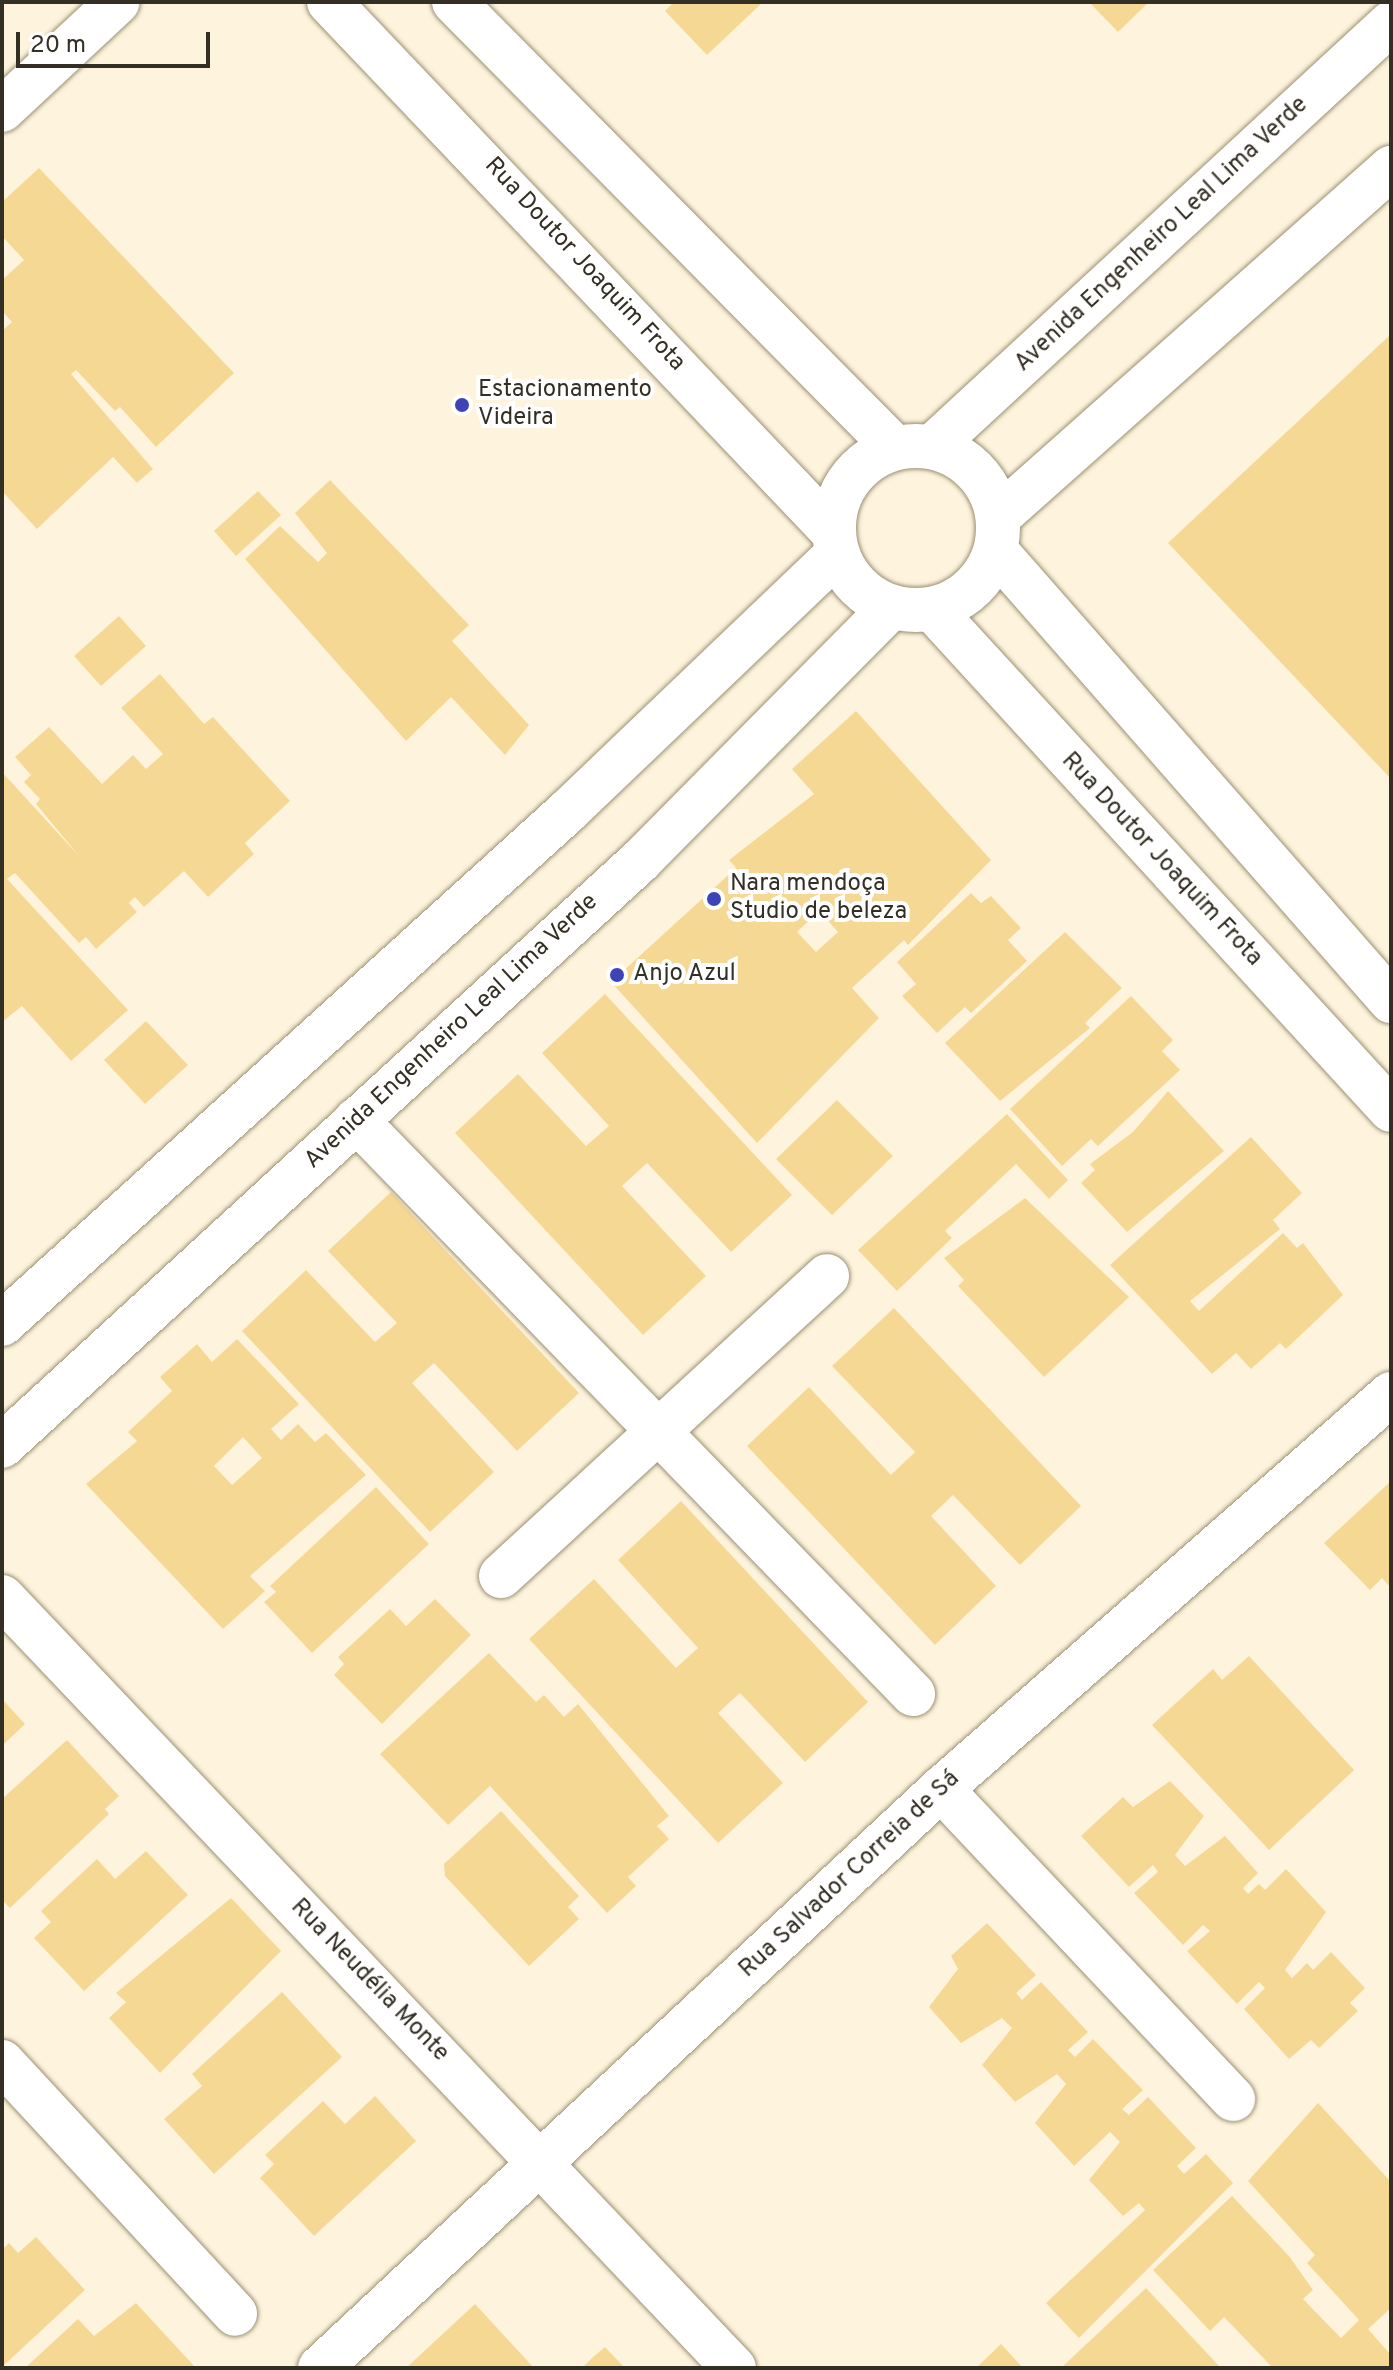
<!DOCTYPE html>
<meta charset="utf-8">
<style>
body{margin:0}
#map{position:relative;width:1393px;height:2370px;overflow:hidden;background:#fef4dd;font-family:Overpass,sans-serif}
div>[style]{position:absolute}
.building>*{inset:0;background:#f6d895}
.roads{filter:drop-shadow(0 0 2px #9b9075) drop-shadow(0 0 2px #9b9075)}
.street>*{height:44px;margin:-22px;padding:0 22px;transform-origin:22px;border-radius:22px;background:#fff}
.secondary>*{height:44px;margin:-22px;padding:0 22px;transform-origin:22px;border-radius:22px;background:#fff}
.secondary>.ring{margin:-22px;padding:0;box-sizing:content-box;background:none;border:44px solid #fff;border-radius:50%}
.dots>*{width:22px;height:22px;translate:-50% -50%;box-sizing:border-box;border:4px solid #fff;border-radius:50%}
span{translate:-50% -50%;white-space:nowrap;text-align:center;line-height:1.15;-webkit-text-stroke:8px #fff;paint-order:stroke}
.street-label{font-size:24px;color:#342f24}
.poi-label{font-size:24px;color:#342f24}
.left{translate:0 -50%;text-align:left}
.frame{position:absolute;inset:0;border:4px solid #342f24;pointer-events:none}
.scale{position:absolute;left:16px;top:32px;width:194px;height:36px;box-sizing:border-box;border:4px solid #342f24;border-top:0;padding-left:10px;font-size:24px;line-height:28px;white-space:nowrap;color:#342f24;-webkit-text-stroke:6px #fff;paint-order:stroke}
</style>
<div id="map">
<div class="building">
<div style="clip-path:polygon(674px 2px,763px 2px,707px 55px,665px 11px)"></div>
<div style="clip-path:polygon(1089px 2px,1149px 2px,1118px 32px)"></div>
<div style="clip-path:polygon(39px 168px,234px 373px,156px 447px,120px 407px,115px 411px,76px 370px,71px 374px,153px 469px,137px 483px,113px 457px,37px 529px,2px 491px,2px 331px,12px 322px,2px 311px,2px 280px,24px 260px,2px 236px,2px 202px)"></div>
<div style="clip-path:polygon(1391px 334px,1391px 779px,1168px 543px)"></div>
<div style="clip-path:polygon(330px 480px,469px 625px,452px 641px,529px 725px,505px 755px,451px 697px,406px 741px,245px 559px,280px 526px,318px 562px,327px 553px,295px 513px)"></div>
<div style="clip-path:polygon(258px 491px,281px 515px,236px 556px,214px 531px)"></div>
<div style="clip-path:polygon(119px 616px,146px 646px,101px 686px,74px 656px)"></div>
<div style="clip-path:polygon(160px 674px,204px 724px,213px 717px,290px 801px,245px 843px,254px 854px,208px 897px,184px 871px,144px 907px,135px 897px,129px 903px,137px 912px,96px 949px,86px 937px,79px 943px,15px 873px,7px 879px,128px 1010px,71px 1061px,22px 1006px,2px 1022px,2px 772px,79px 856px,36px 804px,40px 799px,24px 782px,31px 775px,15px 757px,49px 727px,102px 784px,133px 755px,146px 769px,163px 754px,121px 708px)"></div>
<div style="clip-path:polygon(evenodd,856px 711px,991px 860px,908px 945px,904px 940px,852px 988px,879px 1018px,757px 1143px,611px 982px,736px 868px,729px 860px,814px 794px,792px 769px,856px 711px,819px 911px,838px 932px,816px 952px,797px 932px,819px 911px)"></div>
<div style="clip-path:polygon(971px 893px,981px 903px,991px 896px,1021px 928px,1008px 940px,1027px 961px,971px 1013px,965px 1007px,937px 1033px,902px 996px,916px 984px,897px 962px)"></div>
<div style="clip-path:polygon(1065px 932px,1122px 988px,1085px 1023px,1090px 1028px,1000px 1101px,945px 1043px)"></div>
<div style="clip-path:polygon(605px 994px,792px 1195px,731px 1252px,647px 1163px,622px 1186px,706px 1276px,643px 1335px,455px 1133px,518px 1074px,586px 1146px,609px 1126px,542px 1053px)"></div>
<div style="clip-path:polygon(1131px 996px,1173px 1040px,1162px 1051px,1180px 1070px,1098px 1146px,1091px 1139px,1062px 1166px,1010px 1109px)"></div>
<div style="clip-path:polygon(146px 1021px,188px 1065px,145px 1104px,104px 1060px)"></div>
<div style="clip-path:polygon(1168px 1091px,1224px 1151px,1127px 1232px,1081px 1183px,1095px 1170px,1090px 1164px,1133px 1132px)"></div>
<div style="clip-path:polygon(837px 1100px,893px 1156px,832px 1215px,776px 1159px)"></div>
<div style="clip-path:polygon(1007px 1114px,1068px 1180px,1049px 1199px,1016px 1164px,945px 1231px,952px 1238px,897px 1291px,858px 1250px)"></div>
<div style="clip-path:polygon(1251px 1137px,1302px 1193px,1273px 1220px,1280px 1229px,1190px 1301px,1199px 1311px,1283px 1233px,1297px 1248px,1303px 1243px,1343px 1295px,1286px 1349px,1280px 1343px,1251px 1369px,1236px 1353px,1212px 1374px,1110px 1265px)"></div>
<div style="clip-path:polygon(391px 1192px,579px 1393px,517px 1451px,434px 1363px,412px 1383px,494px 1472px,430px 1532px,242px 1331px,306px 1270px,375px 1342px,397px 1323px,328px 1251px)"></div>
<div style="clip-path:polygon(1025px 1198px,1129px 1297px,1044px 1377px,958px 1286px,964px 1280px,944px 1258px)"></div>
<div style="clip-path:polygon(894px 1308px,1081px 1506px,1020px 1565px,953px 1495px,931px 1516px,996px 1586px,935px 1645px,747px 1446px,809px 1387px,891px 1475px,915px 1452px,832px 1366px)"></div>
<div style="clip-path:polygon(evenodd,237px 1339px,299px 1404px,271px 1429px,281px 1440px,298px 1424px,315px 1442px,326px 1433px,366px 1475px,250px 1576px,265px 1591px,223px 1629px,86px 1484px,137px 1441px,128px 1432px,172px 1391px,160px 1377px,197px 1344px,212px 1362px,237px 1339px,243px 1437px,262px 1458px,232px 1485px,214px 1466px,243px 1437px)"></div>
<div style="clip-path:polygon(1391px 1481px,1391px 1588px,1382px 1578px,1370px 1590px,1324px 1543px)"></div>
<div style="clip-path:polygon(376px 1487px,429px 1544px,312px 1653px,264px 1602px,276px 1592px,270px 1586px)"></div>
<div style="clip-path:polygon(681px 1501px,868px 1702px,805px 1762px,740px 1693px,718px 1713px,783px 1783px,718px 1843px,529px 1639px,594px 1579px,676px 1668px,698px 1648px,618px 1560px)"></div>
<div style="clip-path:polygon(435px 1599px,471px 1635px,382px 1724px,334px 1675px,344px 1664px,338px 1657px,390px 1609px,406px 1626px)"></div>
<div style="clip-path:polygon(489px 1653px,536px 1702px,544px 1695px,564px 1717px,578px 1704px,669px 1816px,657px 1826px,669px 1839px,628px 1877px,636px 1886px,607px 1913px,490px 1786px,448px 1825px,380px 1754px)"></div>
<div style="clip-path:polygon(1249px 1656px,1354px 1770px,1269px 1850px,1152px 1725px,1213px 1669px,1222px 1680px)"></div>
<div style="clip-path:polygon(2px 1699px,25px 1724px,2px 1746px)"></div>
<div style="clip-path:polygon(67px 1740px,119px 1796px,105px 1809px,109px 1814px,10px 1908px,2px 1900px,2px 1799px)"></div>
<div style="clip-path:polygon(1170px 1781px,1204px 1816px,1175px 1855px,1185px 1866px,1225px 1836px,1258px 1873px,1243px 1888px,1248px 1894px,1259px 1884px,1265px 1890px,1286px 1869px,1326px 1912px,1285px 1970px,1292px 1978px,1307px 1963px,1313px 1970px,1331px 1952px,1365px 1988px,1350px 2003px,1358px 2011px,1319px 2048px,1311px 2040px,1289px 2059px,1244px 2009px,1265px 1988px,1259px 1982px,1237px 2004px,1187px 1951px,1210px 1931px,1203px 1925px,1183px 1945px,1134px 1893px,1158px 1872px,1153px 1865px,1129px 1887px,1081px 1836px,1123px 1797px,1133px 1807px)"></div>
<div style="clip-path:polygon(501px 1811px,579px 1896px,568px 1907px,579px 1919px,529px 1966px,445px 1876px,444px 1864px)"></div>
<div style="clip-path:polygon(146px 1851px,188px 1895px,84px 1991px,34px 1938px,51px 1922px,41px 1911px,97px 1859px,115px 1879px)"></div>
<div style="clip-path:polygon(231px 1898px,281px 1951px,160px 2073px,109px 2018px,126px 2002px,116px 1993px)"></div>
<div style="clip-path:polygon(987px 1923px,1036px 1975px,1016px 1993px,1022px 2000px,1041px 1982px,1088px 2032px,1068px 2050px,1075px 2057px,1093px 2039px,1143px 2090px,1122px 2109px,1129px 2115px,1148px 2097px,1196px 2148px,1177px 2166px,1184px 2174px,1206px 2154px,1233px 2183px,1079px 2338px,1046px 2303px,1145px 2210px,1139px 2203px,1123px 2216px,1089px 2180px,1120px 2142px,1110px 2132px,1074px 2166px,1035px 2123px,1066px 2084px,1057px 2074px,1015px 2102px,982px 2065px,1012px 2028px,1002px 2018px,961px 2043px,929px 2007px,958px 1969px,951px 1956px)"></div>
<div style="clip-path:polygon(282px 1992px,342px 2057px,214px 2174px,164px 2119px,202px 2086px,192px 2074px)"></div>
<div style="clip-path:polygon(375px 2096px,416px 2141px,314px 2236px,260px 2178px,274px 2164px,265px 2155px,323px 2101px,345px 2124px)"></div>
<div style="clip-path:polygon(1318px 2103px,1391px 2182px,1391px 2308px,1368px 2329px,1391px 2355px,1391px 2368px,1273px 2368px,1224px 2317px,1210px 2331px,1153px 2270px,1232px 2196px,1289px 2256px,1313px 2290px,1303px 2299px,1341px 2338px,1359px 2320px,1307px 2263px,1315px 2255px,1248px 2181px)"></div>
<div style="clip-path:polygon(36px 2237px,85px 2290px,2px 2367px,2px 2250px,9px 2243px,18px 2253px)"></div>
<div style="clip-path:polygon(1146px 2288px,1221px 2368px,1061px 2368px)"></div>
<div style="clip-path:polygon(136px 2303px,196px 2368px,25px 2368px,78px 2319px,94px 2336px)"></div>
<div style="clip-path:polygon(475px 2304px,534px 2368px,406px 2368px)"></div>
<div style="clip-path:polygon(1001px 2344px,1023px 2368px,976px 2368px)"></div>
<div style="clip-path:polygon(605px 2347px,625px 2368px,582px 2368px,593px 2357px)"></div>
</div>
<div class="roads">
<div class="street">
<div style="left:2px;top:110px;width:158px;rotate:-43deg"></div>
<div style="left:356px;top:1120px;width:800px;rotate:45.86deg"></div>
<div style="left:501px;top:1576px;width:443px;rotate:-42.6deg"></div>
<div style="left:2px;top:1597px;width:1063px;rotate:46.49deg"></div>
<div style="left:941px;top:1789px;width:426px;rotate:46.7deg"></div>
<div style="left:2px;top:2062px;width:343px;rotate:47.2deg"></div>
<div style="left:320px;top:2368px;width:849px;rotate:-43deg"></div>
<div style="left:941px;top:1789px;width:599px;rotate:-41.28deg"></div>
</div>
<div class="secondary">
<div style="left:329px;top:2px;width:733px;rotate:46.44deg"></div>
<div style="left:454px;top:2px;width:627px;rotate:45.32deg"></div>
<div class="ring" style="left:834px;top:446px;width:120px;height:120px"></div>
<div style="left:932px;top:447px;width:625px;rotate:-42.73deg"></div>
<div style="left:998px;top:517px;width:526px;rotate:-41.61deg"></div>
<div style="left:996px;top:551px;width:599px;rotate:48.72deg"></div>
<div style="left:932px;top:609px;width:679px;rotate:47.51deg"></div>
<div style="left:2px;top:1324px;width:764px;rotate:-42.19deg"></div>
<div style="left:568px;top:811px;width:373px;rotate:-43.7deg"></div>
<div style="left:2px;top:1446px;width:866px;rotate:-42.52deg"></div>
<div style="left:640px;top:861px;width:357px;rotate:-45.3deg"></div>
</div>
</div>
<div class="dots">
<div style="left:462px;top:405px;background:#3e43b7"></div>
<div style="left:714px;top:899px;background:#3e43b7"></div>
<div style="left:617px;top:975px;background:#3e43b7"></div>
</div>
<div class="street-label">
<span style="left:1162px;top:235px;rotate:-43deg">Avenida Engenheiro Leal Lima Verde</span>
<span style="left:584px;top:265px;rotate:47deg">Rua Doutor Joaquim Frota</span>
<span style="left:1161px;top:860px;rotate:47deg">Rua Doutor Joaquim Frota</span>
<span style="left:452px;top:1032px;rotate:-43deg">Avenida Engenheiro Leal Lima Verde</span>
<span style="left:850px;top:1875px;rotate:-43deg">Rua Salvador Correia de Sá</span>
<span style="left:369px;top:1981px;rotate:46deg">Rua Neudélia Monte</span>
</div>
<div class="poi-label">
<span class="left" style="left:478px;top:405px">Estacionamento<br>Videira</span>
<span class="left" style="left:730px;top:899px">Nara mendoça<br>Studio de beleza</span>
<span class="left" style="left:633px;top:975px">Anjo Azul</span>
</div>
<div class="frame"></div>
<div class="scale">20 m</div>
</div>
